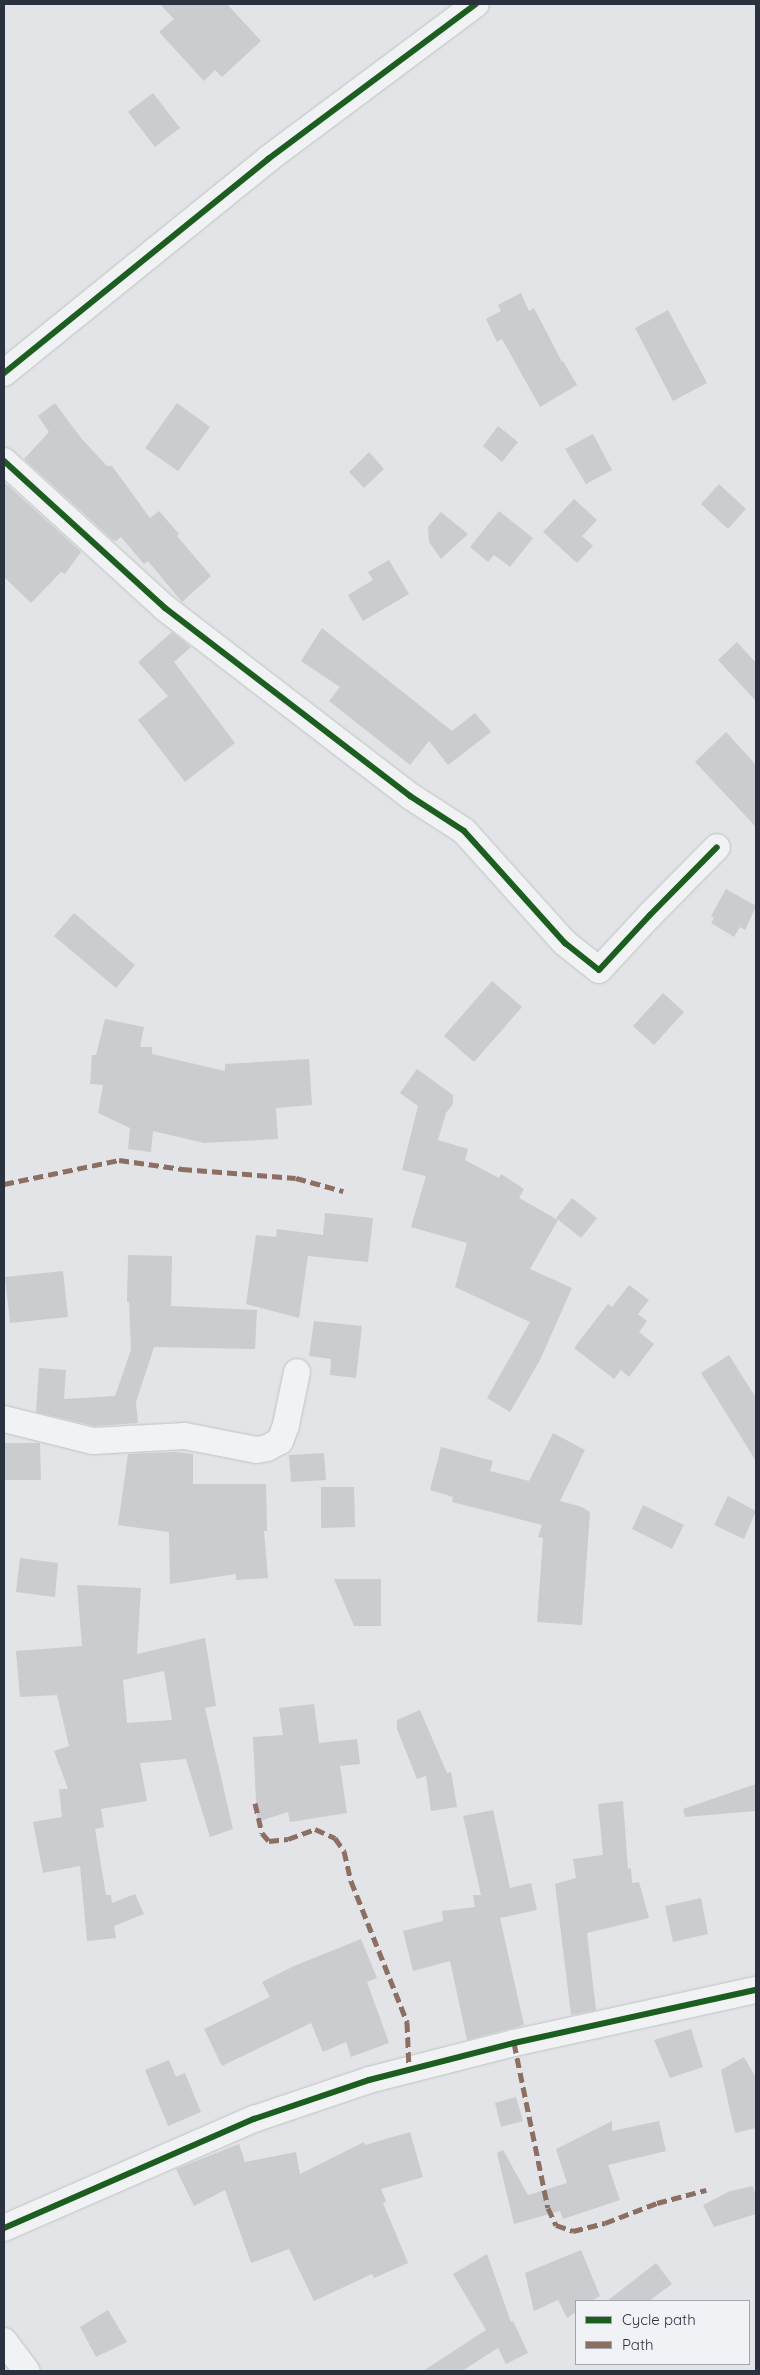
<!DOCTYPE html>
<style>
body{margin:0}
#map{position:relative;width:760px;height:2375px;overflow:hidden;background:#e2e4e7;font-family:Quicksand,sans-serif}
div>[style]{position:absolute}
.building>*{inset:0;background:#cacccf}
.roads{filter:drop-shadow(0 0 1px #c1c2c5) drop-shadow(0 0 1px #c1c2c5)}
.minor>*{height:26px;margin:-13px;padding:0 13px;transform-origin:13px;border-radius:13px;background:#f1f2f4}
.quiet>*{height:5px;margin-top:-2.5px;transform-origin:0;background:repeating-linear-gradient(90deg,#8d6e63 0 10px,transparent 0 15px)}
.cycleway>*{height:6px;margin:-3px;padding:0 3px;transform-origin:3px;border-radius:3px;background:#1b5e20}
span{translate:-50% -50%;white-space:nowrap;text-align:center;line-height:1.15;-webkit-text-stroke:4px #f0f2f6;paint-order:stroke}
.frame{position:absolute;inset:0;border:5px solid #2b313e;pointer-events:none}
.legend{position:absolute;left:575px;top:2300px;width:175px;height:65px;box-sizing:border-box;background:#f0f2f6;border:1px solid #a1a5ac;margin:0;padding:6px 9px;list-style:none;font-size:15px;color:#2b313e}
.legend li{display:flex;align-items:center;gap:10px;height:25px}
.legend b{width:25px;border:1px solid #a1a5ac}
</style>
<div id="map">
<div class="building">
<div style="clip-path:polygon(160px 4px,227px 4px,261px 41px,222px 77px,215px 70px,204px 81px,159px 32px,174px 19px)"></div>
<div style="clip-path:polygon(153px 93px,180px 128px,155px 147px,128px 112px)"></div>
<div style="clip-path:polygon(521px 293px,529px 311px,534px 308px,562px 362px,563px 361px,577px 385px,540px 407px,502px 339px,497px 342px,486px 319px,501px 311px,498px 305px)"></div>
<div style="clip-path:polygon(668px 310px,707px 383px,673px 401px,635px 328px)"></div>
<div style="clip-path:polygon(55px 403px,81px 438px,107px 466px,112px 466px,150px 518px,159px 511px,179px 534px,177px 536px,211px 576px,182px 602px,148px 561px,144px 564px,121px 537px,116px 541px,113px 540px,24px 459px,49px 432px,38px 416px)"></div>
<div style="clip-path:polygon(177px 403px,210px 427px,178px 471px,145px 448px)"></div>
<div style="clip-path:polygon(498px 426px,518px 442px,502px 462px,483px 446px)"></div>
<div style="clip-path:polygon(593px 434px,612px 470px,586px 484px,565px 449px)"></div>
<div style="clip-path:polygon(369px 452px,384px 469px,364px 488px,349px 472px)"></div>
<div style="clip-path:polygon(4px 482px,81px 552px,65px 574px,61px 572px,31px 603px,4px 577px)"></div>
<div style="clip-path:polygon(719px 484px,746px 509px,728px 529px,701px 504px)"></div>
<div style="clip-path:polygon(574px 499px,597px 520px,582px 536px,593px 546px,577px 563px,543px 532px)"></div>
<div style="clip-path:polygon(499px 511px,533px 538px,510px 567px,494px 555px,488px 562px,470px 547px)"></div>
<div style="clip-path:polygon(441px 512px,468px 534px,441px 559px,429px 542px,428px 527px)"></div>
<div style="clip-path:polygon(389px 560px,409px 594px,363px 621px,348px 595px,373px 580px,368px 572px)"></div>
<div style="clip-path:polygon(322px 628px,452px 731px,475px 713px,491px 732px,448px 765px,429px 741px,410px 765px,329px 701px,340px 687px,301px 661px)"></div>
<div style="clip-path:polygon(172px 632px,191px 647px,174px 662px,235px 743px,185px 782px,138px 720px,168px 696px,138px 662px)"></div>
<div style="clip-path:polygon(737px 642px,756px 663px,756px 701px,718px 660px)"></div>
<div style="clip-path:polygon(726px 732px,756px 765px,756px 827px,695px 762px)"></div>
<div style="clip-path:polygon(726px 889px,756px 906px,745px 930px,740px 927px,734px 937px,711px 923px,714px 918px,711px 916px)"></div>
<div style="clip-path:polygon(74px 913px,135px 965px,116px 988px,54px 936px)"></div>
<div style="clip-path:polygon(492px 981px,522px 1007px,474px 1062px,444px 1036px)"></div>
<div style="clip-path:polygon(663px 993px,684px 1012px,654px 1045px,633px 1026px)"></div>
<div style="clip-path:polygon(105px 1019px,144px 1027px,140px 1047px,152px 1047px,152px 1054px,225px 1071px,225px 1064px,309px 1059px,312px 1105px,276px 1108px,278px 1139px,204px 1143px,153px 1131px,151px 1152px,128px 1149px,130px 1128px,98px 1113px,103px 1085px,90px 1084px,92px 1055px,96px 1055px)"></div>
<div style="clip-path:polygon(417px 1069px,453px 1095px,453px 1104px,446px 1113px,438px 1140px,468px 1149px,465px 1160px,499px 1178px,501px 1174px,524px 1189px,519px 1198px,558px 1220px,530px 1269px,572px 1288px,540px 1360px,510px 1412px,487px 1398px,530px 1322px,455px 1287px,467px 1243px,411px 1227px,426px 1176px,402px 1170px,418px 1106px,400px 1093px)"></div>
<div style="clip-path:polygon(572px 1198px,597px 1218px,581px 1238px,556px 1218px)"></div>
<div style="clip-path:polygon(325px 1213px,373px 1218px,368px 1262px,308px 1256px,299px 1318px,246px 1304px,256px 1235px,276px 1237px,277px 1229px,323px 1235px)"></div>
<div style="clip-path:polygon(128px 1255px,172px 1256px,171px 1306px,257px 1310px,255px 1349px,154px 1347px,136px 1402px,138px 1423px,94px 1426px,36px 1412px,39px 1368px,66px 1370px,64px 1399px,115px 1396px,131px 1350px,129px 1302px,127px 1302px)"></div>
<div style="clip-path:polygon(63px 1271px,68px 1317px,10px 1323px,5px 1277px)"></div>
<div style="clip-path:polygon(629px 1285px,649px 1300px,638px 1314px,647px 1321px,639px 1332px,654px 1344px,629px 1377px,621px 1370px,614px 1379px,574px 1348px,608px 1304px,612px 1307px)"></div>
<div style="clip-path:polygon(314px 1321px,362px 1326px,356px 1378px,330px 1375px,331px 1359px,309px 1356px)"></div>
<div style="clip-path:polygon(729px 1355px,756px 1398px,756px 1461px,701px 1373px)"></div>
<div style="clip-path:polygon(553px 1433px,585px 1450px,560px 1501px,582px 1507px,590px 1512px,582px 1625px,537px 1622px,543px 1538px,538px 1537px,542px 1525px,452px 1502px,453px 1497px,430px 1490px,441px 1447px,493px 1461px,490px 1471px,529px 1481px)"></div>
<div style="clip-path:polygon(4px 1443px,40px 1443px,41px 1480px,4px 1480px)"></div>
<div style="clip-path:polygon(175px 1452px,193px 1454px,193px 1484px,266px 1484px,267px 1531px,264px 1531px,268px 1578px,236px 1580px,236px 1574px,170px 1584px,169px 1532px,118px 1525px,128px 1454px)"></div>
<div style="clip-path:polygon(324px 1453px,326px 1480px,291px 1482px,289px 1455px)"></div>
<div style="clip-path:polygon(321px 1487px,354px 1487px,355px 1527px,321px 1528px)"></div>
<div style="clip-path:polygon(728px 1496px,756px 1511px,744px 1539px,714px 1525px)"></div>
<div style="clip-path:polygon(643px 1505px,684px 1525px,672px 1549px,632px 1529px)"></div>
<div style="clip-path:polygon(20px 1558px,58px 1563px,55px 1597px,16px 1592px)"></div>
<div style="clip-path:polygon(334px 1579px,381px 1579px,381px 1626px,354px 1626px)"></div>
<div style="clip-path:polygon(evenodd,77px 1585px,141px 1588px,137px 1654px,205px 1638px,216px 1706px,205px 1708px,233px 1829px,210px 1837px,186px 1759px,140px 1763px,147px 1801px,101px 1809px,104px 1827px,95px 1829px,106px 1895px,111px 1895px,112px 1903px,135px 1894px,144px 1914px,114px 1926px,116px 1938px,87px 1941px,80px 1866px,43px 1873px,33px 1822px,62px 1817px,59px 1789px,68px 1789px,54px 1751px,69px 1746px,57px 1695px,20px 1697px,16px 1651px,82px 1646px,77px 1585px,164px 1671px,172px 1720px,127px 1723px,123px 1680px,164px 1671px)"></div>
<div style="clip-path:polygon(314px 1704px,319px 1743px,357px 1739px,360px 1764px,340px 1766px,347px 1813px,290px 1822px,288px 1812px,257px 1822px,253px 1737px,283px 1735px,279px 1708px)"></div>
<div style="clip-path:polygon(420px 1710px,447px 1773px,451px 1772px,457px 1807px,431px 1811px,426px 1776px,417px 1779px,397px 1729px,397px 1720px)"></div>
<div style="clip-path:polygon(756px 1784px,756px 1811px,685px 1817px,683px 1809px)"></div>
<div style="clip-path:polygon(623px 1801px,628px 1869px,631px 1868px,632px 1883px,639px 1882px,649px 1918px,587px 1933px,596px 2010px,571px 2015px,555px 1884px,576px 1878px,573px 1859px,603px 1855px,598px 1804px)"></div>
<div style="clip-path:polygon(493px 1810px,510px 1888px,531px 1883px,537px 1910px,500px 1918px,524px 2025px,467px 2040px,450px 1961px,413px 1971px,403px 1931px,443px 1921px,442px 1911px,475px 1907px,473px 1895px,481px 1895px,463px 1816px)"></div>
<div style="clip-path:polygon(701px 1898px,708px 1934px,673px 1942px,665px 1906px)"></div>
<div style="clip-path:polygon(361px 1939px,377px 1978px,367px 1982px,389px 2043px,351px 2057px,346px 2042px,323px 2052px,311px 2023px,222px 2066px,204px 2029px,270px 1997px,262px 1982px,294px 1966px)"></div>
<div style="clip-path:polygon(691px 2029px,703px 2067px,670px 2078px,654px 2040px)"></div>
<div style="clip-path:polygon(744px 2057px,756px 2078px,756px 2128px,735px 2133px,721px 2070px)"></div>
<div style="clip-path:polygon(169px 2060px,176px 2077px,185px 2073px,201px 2112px,168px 2126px,145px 2070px)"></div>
<div style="clip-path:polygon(516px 2097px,523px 2121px,501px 2127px,495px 2103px)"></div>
<div style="clip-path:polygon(612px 2121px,612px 2131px,659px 2121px,666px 2151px,608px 2165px,620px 2200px,563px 2219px,560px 2211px,514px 2224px,497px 2153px,503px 2150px,528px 2195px,567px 2183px,556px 2149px)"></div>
<div style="clip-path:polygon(410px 2132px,423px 2177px,381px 2189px,386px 2201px,383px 2203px,408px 2263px,374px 2278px,372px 2274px,314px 2301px,289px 2249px,251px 2263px,225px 2190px,194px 2206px,176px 2169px,239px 2144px,245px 2162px,296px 2152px,300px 2174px,364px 2142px,365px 2145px)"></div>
<div style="clip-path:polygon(753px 2186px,756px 2198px,756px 2214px,714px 2227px,703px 2205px,730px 2191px)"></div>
<div style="clip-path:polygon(581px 2250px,600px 2296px,592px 2301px,576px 2301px,576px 2312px,567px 2318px,558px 2300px,534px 2311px,525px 2273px)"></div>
<div style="clip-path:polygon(487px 2254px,511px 2322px,513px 2321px,528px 2353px,506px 2364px,498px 2348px,462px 2371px,423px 2371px,486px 2330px,453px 2274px)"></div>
<div style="clip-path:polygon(656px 2263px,672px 2284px,649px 2301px,607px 2301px)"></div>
<div style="clip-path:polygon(108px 2310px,127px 2342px,96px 2357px,80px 2327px)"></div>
</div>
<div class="roads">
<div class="minor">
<div style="left:4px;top:373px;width:340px;rotate:-39deg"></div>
<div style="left:268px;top:159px;width:259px;rotate:-36.7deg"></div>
<div style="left:4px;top:461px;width:218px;rotate:42.4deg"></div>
<div style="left:165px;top:608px;width:309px;rotate:37.5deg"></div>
<div style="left:410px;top:796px;width:64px;rotate:32.9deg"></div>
<div style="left:464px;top:831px;width:151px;rotate:48deg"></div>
<div style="left:565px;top:943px;width:43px;rotate:38.5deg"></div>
<div style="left:599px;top:970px;width:75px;rotate:-47.2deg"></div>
<div style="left:650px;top:915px;width:95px;rotate:-45.4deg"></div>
<div style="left:4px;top:1419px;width:92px;rotate:13.9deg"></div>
<div style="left:93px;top:1441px;width:92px;rotate:-3.1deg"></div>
<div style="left:185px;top:1436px;width:73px;rotate:11deg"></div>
<div style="left:257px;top:1450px;width:10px;rotate:-11deg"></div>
<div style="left:267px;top:1448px;width:15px;rotate:-28deg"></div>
<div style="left:280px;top:1441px;width:17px;rotate:-69deg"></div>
<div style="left:286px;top:1425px;width:54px;rotate:-78.3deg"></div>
<div style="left:4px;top:2228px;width:273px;rotate:-23.6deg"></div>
<div style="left:254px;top:2119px;width:121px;rotate:-18.7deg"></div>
<div style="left:369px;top:2080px;width:150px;rotate:-14.3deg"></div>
<div style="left:514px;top:2043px;width:248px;rotate:-12.4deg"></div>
<div style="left:4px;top:2341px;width:38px;rotate:53deg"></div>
</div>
</div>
<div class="quiet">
<div style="left:4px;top:1184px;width:117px;rotate:-11.8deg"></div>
<div style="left:119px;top:1160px;width:64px;rotate:8.1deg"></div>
<div style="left:182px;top:1169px;width:114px;rotate:4.5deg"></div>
<div style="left:296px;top:1178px;width:49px;rotate:15.5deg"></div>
<div style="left:255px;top:1803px;width:31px;rotate:77deg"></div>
<div style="left:262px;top:1833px;width:11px;rotate:49deg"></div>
<div style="left:269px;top:1841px;width:19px;rotate:-6deg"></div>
<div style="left:288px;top:1839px;width:29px;rotate:-20deg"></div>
<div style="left:315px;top:1829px;width:22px;rotate:24deg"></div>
<div style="left:335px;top:1838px;width:16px;rotate:55deg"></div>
<div style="left:344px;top:1851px;width:31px;rotate:77deg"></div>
<div style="left:351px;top:1881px;width:152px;rotate:68.3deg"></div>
<div style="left:407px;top:2022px;width:47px;rotate:87.6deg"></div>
<div style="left:514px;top:2043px;width:168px;rotate:78.4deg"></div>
<div style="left:548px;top:2208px;width:19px;rotate:65deg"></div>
<div style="left:556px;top:2225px;width:18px;rotate:19deg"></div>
<div style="left:573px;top:2231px;width:33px;rotate:-14deg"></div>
<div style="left:605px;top:2223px;width:56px;rotate:-21deg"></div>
<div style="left:657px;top:2203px;width:51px;rotate:-14.9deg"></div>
</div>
<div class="cycleway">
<div style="left:4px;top:373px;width:340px;rotate:-39deg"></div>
<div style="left:268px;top:159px;width:259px;rotate:-36.7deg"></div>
<div style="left:4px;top:461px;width:218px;rotate:42.4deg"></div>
<div style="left:165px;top:608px;width:309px;rotate:37.5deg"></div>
<div style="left:410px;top:796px;width:64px;rotate:32.9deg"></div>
<div style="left:464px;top:831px;width:151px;rotate:48deg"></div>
<div style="left:565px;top:943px;width:43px;rotate:38.5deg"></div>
<div style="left:599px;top:970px;width:75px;rotate:-47.2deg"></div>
<div style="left:650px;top:915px;width:95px;rotate:-45.4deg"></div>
<div style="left:4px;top:2228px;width:273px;rotate:-23.6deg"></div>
<div style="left:254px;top:2119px;width:121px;rotate:-18.7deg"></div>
<div style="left:369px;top:2080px;width:150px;rotate:-14.3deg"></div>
<div style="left:514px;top:2043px;width:248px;rotate:-12.4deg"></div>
</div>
<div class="frame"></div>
<ul class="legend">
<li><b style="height:6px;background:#1b5e20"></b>Cycle path</li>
<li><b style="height:6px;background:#8d6e63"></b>Path</li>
</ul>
</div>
